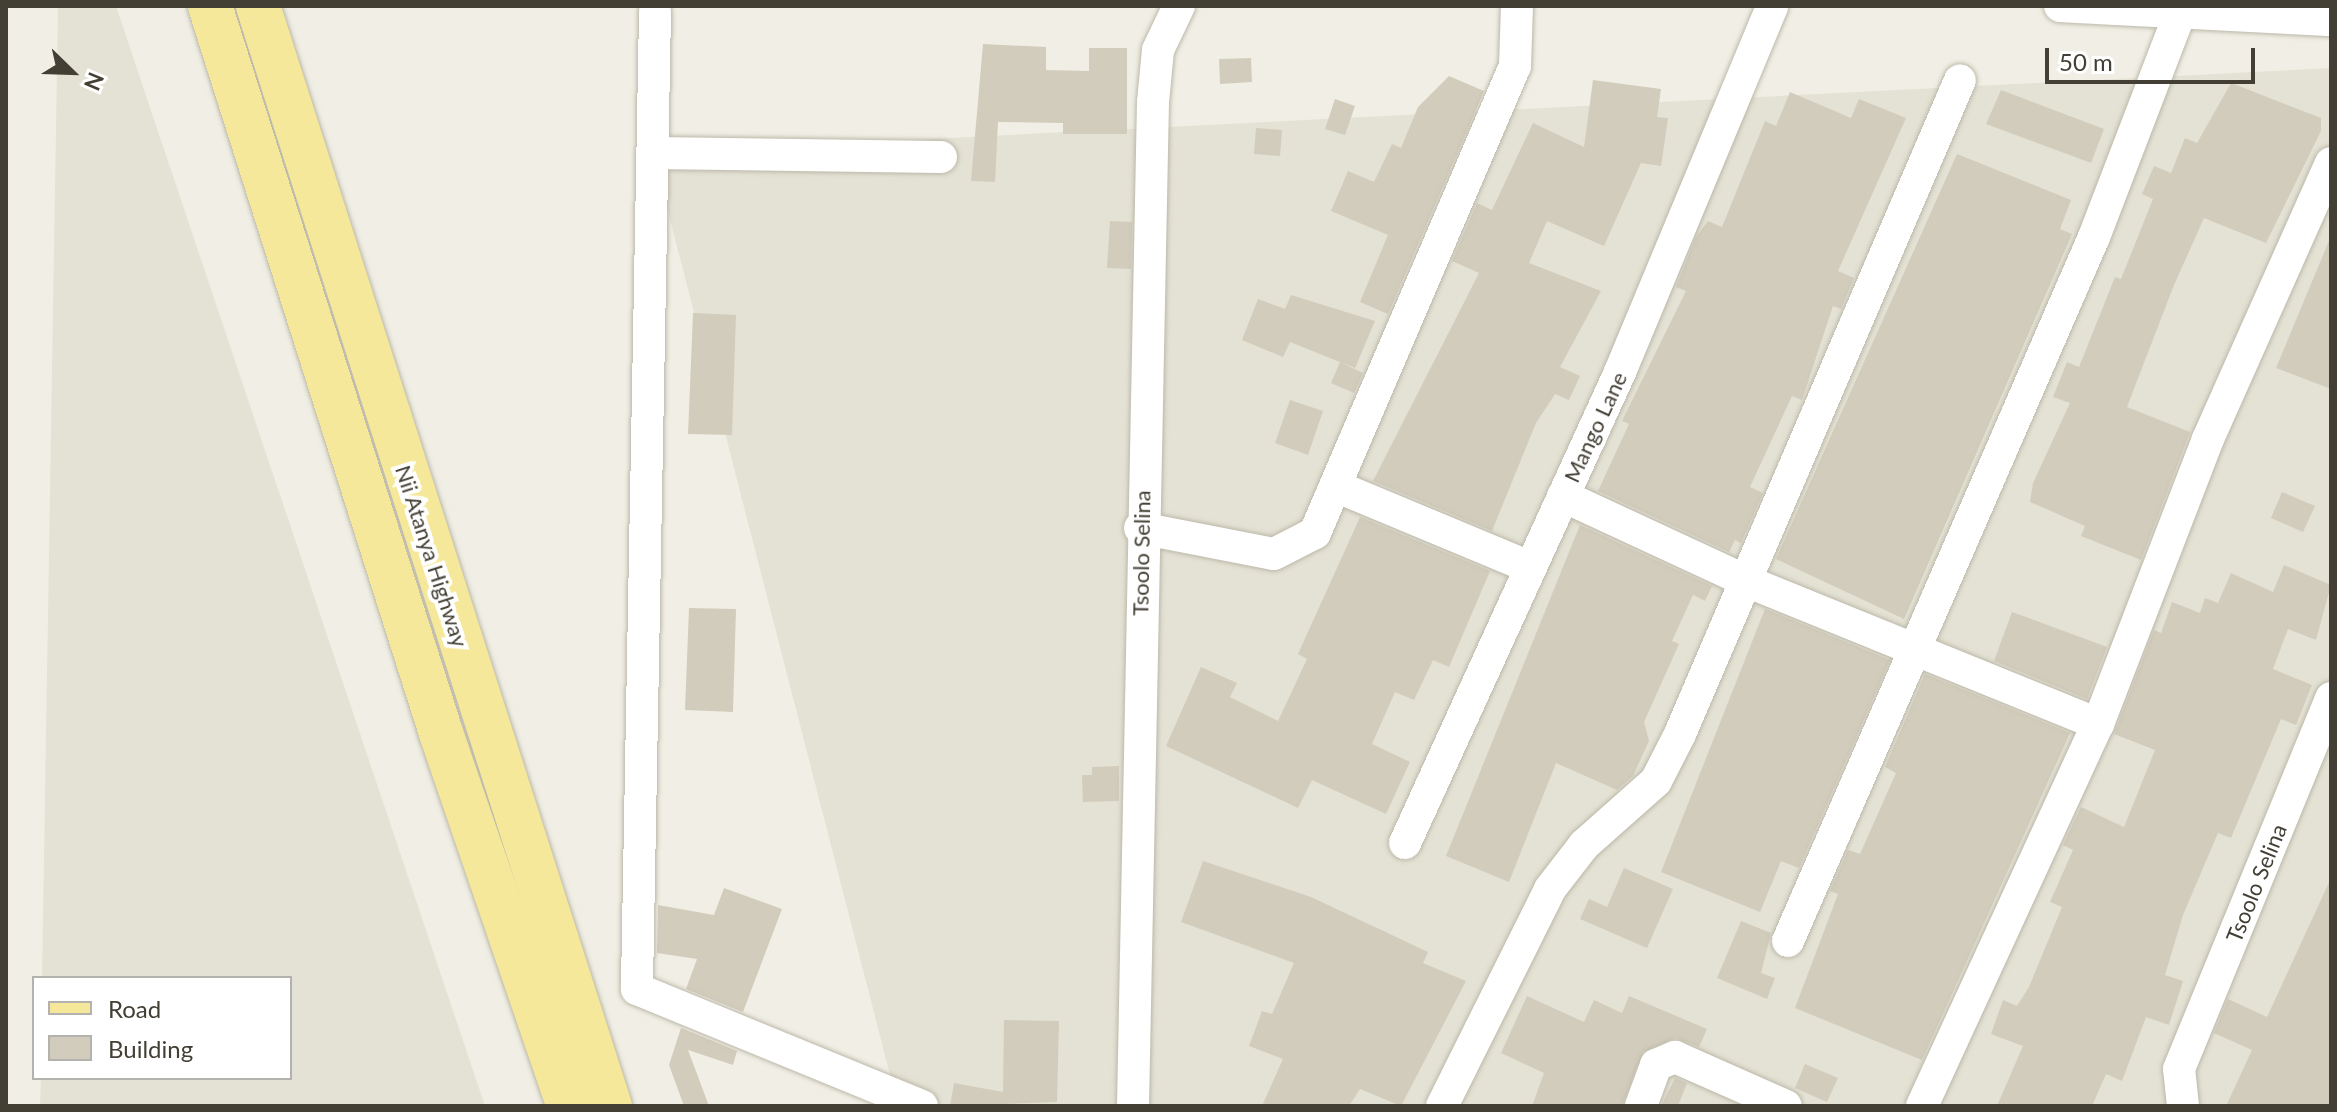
<!DOCTYPE html>
<style>
body{margin:0}
#map{position:relative;width:2337px;height:1112px;overflow:hidden;background:#f1efe5;font-family:Lato,sans-serif}
div>[style]{position:absolute}
.residential>*{inset:0;background:#e4e2d4}
.building>*{inset:0;background:#d2ccbc}
.roads{filter:drop-shadow(0 0 2px #bcb8a9) drop-shadow(0 0 2px #bcb8a9)}
.minor>*{height:32px;margin:-16px;padding:0 16px;transform-origin:16px;border-radius:16px;background:#fff}
.primary>*{height:44px;margin:-22px;padding:0 22px;transform-origin:22px;border-radius:22px;background:#f5e89a}
span{translate:-50% -50%;white-space:nowrap;text-align:center;line-height:1.15;-webkit-text-stroke:8px #fff;paint-order:stroke}
.street-label{font-size:22px;color:#433f35}
.frame{position:absolute;inset:0;border:8px solid #433f35;pointer-events:none}
.legend{position:absolute;left:32px;top:976px;width:260px;height:104px;box-sizing:border-box;background:#fff;border:2px solid #b4b2ae;margin:0;padding:10px 14px;list-style:none;font-size:24px;color:#433f35}
.legend li{display:flex;align-items:center;gap:16px;height:40px}
.legend b{width:40px;border:2px solid #b4b2ae}
.north{position:absolute;left:32px;top:32px;width:80px;height:80px;-webkit-text-stroke:6px #fff;paint-order:stroke;rotate:113deg;font-size:22px;font-weight:700;line-height:32px;text-align:center;color:#433f35}
.north::after{content:'';display:block;margin:auto;width:28px;height:36px;background:#433f35;clip-path:polygon(50% 0,100% 100%,50% 72%,0 100%)}
.scale{position:absolute;left:2045px;top:48px;width:210px;height:36px;box-sizing:border-box;border:4px solid #433f35;border-top:0;padding-left:10px;font-size:24px;line-height:28px;white-space:nowrap;color:#433f35;-webkit-text-stroke:6px #fff;paint-order:stroke}
</style>
<div id="map">
<div class="residential">
<div style="clip-path:polygon(58px 6px,116px 6px,485px 1106px,40px 1106px,41px 1078px,290px 1078px,290px 978px,42px 978px)"></div>
<div style="clip-path:polygon(2331px 68px,2331px 1106px,898px 1106px,653px 153px)"></div>
</div>
<div class="building">
<div style="clip-path:polygon(983px 44px,1046px 47px,1046px 70px,1089px 71px,1089px 48px,1127px 48px,1127px 134px,1063px 134px,1063px 123px,998px 122px,995px 182px,971px 181px)"></div>
<div style="clip-path:polygon(1251px 58px,1252px 82px,1220px 84px,1219px 59px)"></div>
<div style="clip-path:polygon(1449px 76px,1484px 91px,1388px 314px,1360px 302px,1388px 235px,1331px 211px,1348px 171px,1374px 182px,1392px 144px,1401px 148px,1418px 107px)"></div>
<div style="clip-path:polygon(1593px 80px,1661px 89px,1657px 117px,1668px 118px,1661px 166px,1641px 163px,1604px 246px,1547px 221px,1529px 263px,1601px 291px,1560px 367px,1580px 376px,1569px 400px,1555px 394px,1536px 423px,1492px 531px,1373px 481px,1479px 273px,1452px 261px,1477px 203px,1492px 210px,1533px 123px,1584px 147px)"></div>
<div style="clip-path:polygon(2231px 83px,2321px 118px,2321px 131px,2266px 243px,2204px 218px,2174px 285px,2127px 407px,2190px 432px,2141px 560px,2081px 536px,2085px 526px,2030px 502px,2033px 483px,2070px 403px,2053px 397px,2067px 362px,2079px 367px,2115px 277px,2121px 279px,2153px 199px,2142px 194px,2154px 166px,2171px 173px,2185px 138px,2197px 143px)"></div>
<div style="clip-path:polygon(2001px 90px,2104px 129px,2091px 163px,1986px 124px)"></div>
<div style="clip-path:polygon(1790px 92px,1851px 118px,1859px 99px,1906px 118px,1838px 271px,1854px 278px,1841px 309px,1833px 306px,1802px 400px,1792px 396px,1750px 487px,1763px 493px,1741px 543px,1735px 540px,1729px 552px,1598px 491px,1629px 424px,1622px 421px,1686px 291px,1676px 287px,1696px 237px,1708px 221px,1722px 227px,1765px 121px,1776px 126px)"></div>
<div style="clip-path:polygon(1335px 99px,1355px 106px,1345px 135px,1325px 129px)"></div>
<div style="clip-path:polygon(1256px 128px,1282px 130px,1280px 156px,1254px 154px)"></div>
<div style="clip-path:polygon(1957px 154px,2071px 200px,2060px 229px,2072px 234px,1904px 619px,1776px 559px)"></div>
<div style="clip-path:polygon(1110px 221px,1132px 222px,1131px 269px,1107px 268px)"></div>
<div style="clip-path:polygon(2331px 236px,2331px 389px,2276px 368px)"></div>
<div style="clip-path:polygon(1291px 295px,1375px 321px,1355px 368px,1290px 342px,1283px 357px,1242px 340px,1258px 299px,1285px 309px)"></div>
<div style="clip-path:polygon(693px 313px,736px 315px,732px 435px,688px 434px)"></div>
<div style="clip-path:polygon(1340px 362px,1363px 373px,1354px 393px,1331px 383px)"></div>
<div style="clip-path:polygon(1290px 400px,1323px 411px,1308px 455px,1275px 443px)"></div>
<div style="clip-path:polygon(2282px 492px,2315px 506px,2303px 532px,2271px 518px)"></div>
<div style="clip-path:polygon(1360px 517px,1490px 571px,1449px 667px,1433px 660px,1414px 700px,1395px 692px,1372px 744px,1410px 762px,1386px 814px,1312px 780px,1298px 808px,1166px 746px,1201px 667px,1237px 683px,1230px 697px,1278px 721px,1307px 659px,1298px 654px)"></div>
<div style="clip-path:polygon(1580px 525px,1712px 586px,1705px 601px,1693px 595px,1672px 641px,1679px 644px,1644px 722px,1649px 741px,1633px 776px,1617px 790px,1556px 763px,1509px 882px,1446px 856px)"></div>
<div style="clip-path:polygon(2284px 565px,2331px 585px,2316px 640px,2288px 629px,2273px 669px,2312px 685px,2296px 725px,2281px 719px,2231px 838px,2218px 833px,2183px 915px,2165px 975px,2183px 981px,2169px 1025px,2146px 1017px,2122px 1081px,2106px 1074px,2092px 1106px,1997px 1106px,2023px 1046px,1991px 1034px,2003px 1000px,2017px 1006px,2029px 987px,2062px 907px,2050px 902px,2073px 850px,2063px 845px,2081px 807px,2124px 827px,2155px 750px,2114px 734px,2154px 630px,2161px 633px,2172px 602px,2200px 613px,2205px 598px,2218px 603px,2231px 573px,2273px 592px)"></div>
<div style="clip-path:polygon(689px 608px,736px 609px,733px 712px,685px 710px)"></div>
<div style="clip-path:polygon(1765px 609px,1890px 660px,1799px 868px,1781px 861px,1760px 912px,1661px 872px)"></div>
<div style="clip-path:polygon(2012px 612px,2107px 647px,2087px 699px,1994px 661px)"></div>
<div style="clip-path:polygon(1925px 674px,2070px 733px,1922px 1060px,1795px 1008px,1838px 894px,1830px 891px,1848px 850px,1860px 854px,1896px 773px,1885px 767px)"></div>
<div style="clip-path:polygon(1119px 766px,1119px 801px,1083px 802px,1082px 775px,1092px 775px,1092px 767px)"></div>
<div style="clip-path:polygon(1203px 861px,1311px 897px,1428px 952px,1423px 963px,1466px 981px,1401px 1106px,1360px 1089px,1349px 1106px,1262px 1106px,1283px 1059px,1249px 1046px,1262px 1011px,1272px 1014px,1294px 963px,1181px 922px)"></div>
<div style="clip-path:polygon(1624px 868px,1673px 889px,1647px 948px,1580px 919px,1589px 899px,1607px 907px)"></div>
<div style="clip-path:polygon(2331px 878px,2331px 1106px,2226px 1106px,2252px 1050px,2214px 1033px,2228px 999px,2267px 1017px)"></div>
<div style="clip-path:polygon(724px 888px,782px 909px,743px 1012px,686px 989px,697px 959px,657px 953px,658px 905px,714px 915px)"></div>
<div style="clip-path:polygon(1741px 921px,1771px 933px,1761px 973px,1775px 978px,1767px 999px,1717px 978px)"></div>
<div style="clip-path:polygon(1527px 996px,1584px 1022px,1594px 1000px,1622px 1013px,1629px 996px,1707px 1029px,1699px 1047px,1675px 1038px,1643px 1052px,1622px 1106px,1532px 1106px,1544px 1073px,1501px 1053px)"></div>
<div style="clip-path:polygon(1004px 1020px,1059px 1021px,1057px 1102px,950px 1106px,954px 1083px,1003px 1092px)"></div>
<div style="clip-path:polygon(681px 1028px,737px 1051px,733px 1065px,688px 1050px,709px 1106px,684px 1106px,669px 1065px)"></div>
<div style="clip-path:polygon(1805px 1064px,1838px 1078px,1827px 1102px,1795px 1088px)"></div>
<div style="clip-path:polygon(1675px 1078px,1687px 1083px,1678px 1106px,1661px 1106px)"></div>
</div>
<div class="roads">
<div class="minor">
<div style="left:2060px;top:6px;width:271px;rotate:3deg"></div>
<div style="left:655px;top:12px;width:977px;rotate:91.06deg"></div>
<div style="left:637px;top:989px;width:308px;rotate:22.3deg"></div>
<div style="left:653px;top:153px;width:288px;rotate:0.8deg"></div>
<div style="left:1340px;top:488px;width:206px;rotate:22.6deg"></div>
<div style="left:1563px;top:496px;width:202px;rotate:24.9deg"></div>
<div style="left:1746px;top:581px;width:380px;rotate:22.1deg"></div>
<div style="left:1140px;top:528px;width:136px;rotate:11deg"></div>
<div style="left:1274px;top:554px;width:46px;rotate:-27.1deg"></div>
<div style="left:1315px;top:533px;width:508px;rotate:-66.82deg"></div>
<div style="left:1515px;top:66px;width:60px;rotate:-88.1deg"></div>
<div style="left:1405px;top:843px;width:518px;rotate:-65.46deg"></div>
<div style="left:1620px;top:372px;width:396px;rotate:-67.4deg"></div>
<div style="left:1788px;top:941px;width:768px;rotate:-66.51deg"></div>
<div style="left:2094px;top:237px;width:240px;rotate:-69deg"></div>
<div style="left:1133px;top:1106px;width:1004px;rotate:-88.86deg"></div>
<div style="left:1153px;top:102px;width:52px;rotate:-84.5deg"></div>
<div style="left:1158px;top:50px;width:49px;rotate:-64.5deg"></div>
<div style="left:1442px;top:1106px;width:242px;rotate:-63.5deg"></div>
<div style="left:1550px;top:889px;width:56px;rotate:-52.3deg"></div>
<div style="left:1584px;top:845px;width:96px;rotate:-41.6deg"></div>
<div style="left:1656px;top:781px;width:53px;rotate:-62.9deg"></div>
<div style="left:1680px;top:734px;width:711px;rotate:-66.82deg"></div>
<div style="left:1641px;top:1106px;width:44px;rotate:-69.9deg"></div>
<div style="left:1656px;top:1065px;width:21px;rotate:-23deg"></div>
<div style="left:1675px;top:1057px;width:121px;rotate:23.8deg"></div>
<div style="left:1922px;top:1106px;width:421px;rotate:-65.3deg"></div>
<div style="left:2098px;top:724px;width:305px;rotate:-68.9deg"></div>
<div style="left:2208px;top:439px;width:302px;rotate:-66deg"></div>
<div style="left:2183px;top:1106px;width:37px;rotate:-96deg"></div>
<div style="left:2179px;top:1069px;width:401px;rotate:-67.7deg"></div>
</div>
<div class="primary">
<div style="left:210px;top:6px;width:763px;rotate:72.37deg"></div>
<div style="left:441px;top:733px;width:394px;rotate:71.1deg"></div>
<div style="left:258px;top:6px;width:1155px;rotate:72.26deg"></div>
</div>
</div>
<div class="street-label">
<span style="left:1595px;top:427px;rotate:-65deg">Mango Lane</span>
<span style="left:1141px;top:553px;rotate:-89deg">Tsoolo Selina</span>
<span style="left:432px;top:556px;rotate:72deg">Nii Atanya Highway</span>
<span style="left:2256px;top:883px;rotate:-68deg">Tsoolo Selina</span>
</div>
<div class="frame"></div>
<ul class="legend">
<li><b style="height:10px;background:#f5e89a"></b>Road</li>
<li><b style="height:22px;background:#d2ccbc"></b>Building</li>
</ul>
<div class="north">N</div>
<div class="scale">50 m</div>
</div>
